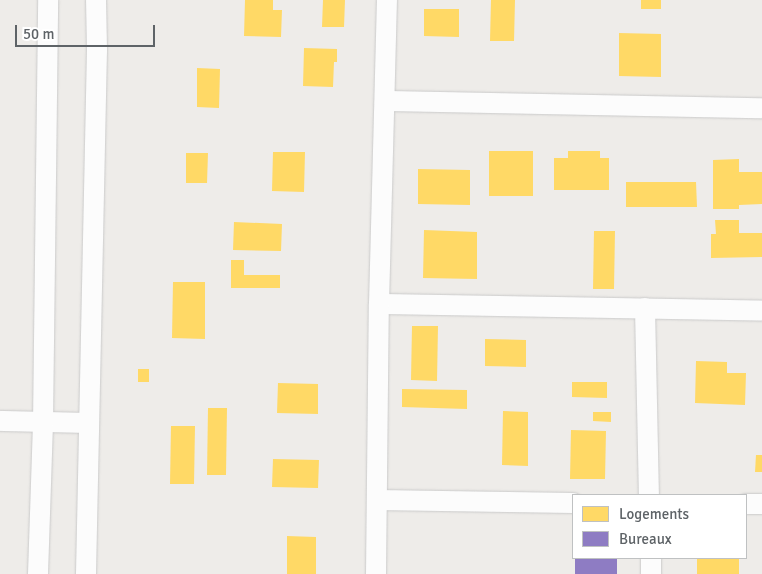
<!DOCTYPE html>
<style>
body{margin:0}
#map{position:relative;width:762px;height:574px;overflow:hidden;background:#eeece9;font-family:Signika,sans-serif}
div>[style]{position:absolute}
.homes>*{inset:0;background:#ffd966}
.offices>*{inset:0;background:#8e7cc3}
.roads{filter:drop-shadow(0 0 1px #cacaca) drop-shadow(0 0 1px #cacaca)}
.minor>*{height:20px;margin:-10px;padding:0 10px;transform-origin:10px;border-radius:10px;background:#fcfcfc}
span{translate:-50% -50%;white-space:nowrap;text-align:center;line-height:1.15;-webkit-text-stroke:5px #fff;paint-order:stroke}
.legend{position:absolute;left:572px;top:494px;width:175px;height:65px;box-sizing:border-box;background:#fff;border:1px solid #bfc1c2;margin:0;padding:6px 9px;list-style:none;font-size:15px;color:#5e6367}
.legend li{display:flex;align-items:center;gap:10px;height:25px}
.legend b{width:25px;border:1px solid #bfc1c2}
.scale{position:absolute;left:15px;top:25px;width:140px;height:22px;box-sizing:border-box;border:2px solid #5e6367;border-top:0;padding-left:6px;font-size:15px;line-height:18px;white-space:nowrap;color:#5e6367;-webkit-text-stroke:4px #fff;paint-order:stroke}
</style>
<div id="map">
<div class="homes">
<div style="clip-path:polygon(245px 0,273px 0,273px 10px,282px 10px,281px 37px,244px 36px)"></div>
<div style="clip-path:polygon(323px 0,345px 0,344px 27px,322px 27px)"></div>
<div style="clip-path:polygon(491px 0,515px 0,514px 41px,490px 41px)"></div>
<div style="clip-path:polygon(641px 0,661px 0,661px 9px,641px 9px)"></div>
<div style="clip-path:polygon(424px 9px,459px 9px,459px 37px,424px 36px)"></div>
<div style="clip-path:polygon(619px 33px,661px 34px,661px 77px,619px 76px)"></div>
<div style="clip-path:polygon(304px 48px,337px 49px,337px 62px,334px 62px,333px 87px,303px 86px)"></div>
<div style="clip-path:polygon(197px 68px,220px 69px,219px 108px,197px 107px)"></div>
<div style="clip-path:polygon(489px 151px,533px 151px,533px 196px,489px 196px)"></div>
<div style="clip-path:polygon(568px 151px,600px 151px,600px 158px,609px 158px,609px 190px,554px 190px,554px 158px,568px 158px)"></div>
<div style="clip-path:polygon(273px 152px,305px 152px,304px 192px,272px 191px)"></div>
<div style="clip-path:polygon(186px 153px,208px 153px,207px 183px,186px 183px)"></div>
<div style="clip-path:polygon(739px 159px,739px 172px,762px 172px,762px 204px,739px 205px,739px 209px,713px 209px,713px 160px)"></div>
<div style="clip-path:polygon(418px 169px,470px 170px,470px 205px,418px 204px)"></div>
<div style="clip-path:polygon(626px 182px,696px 182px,697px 207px,626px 207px)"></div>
<div style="clip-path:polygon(715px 220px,739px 220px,739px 233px,762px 233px,762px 257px,711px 258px,711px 234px,716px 234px)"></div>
<div style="clip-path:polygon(234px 222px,282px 224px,281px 251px,233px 250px)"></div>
<div style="clip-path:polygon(424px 230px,477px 232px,477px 279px,423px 278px)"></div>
<div style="clip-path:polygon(594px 231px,615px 231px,614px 289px,593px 289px)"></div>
<div style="clip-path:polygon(231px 260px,244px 260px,244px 275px,280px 275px,280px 288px,231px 288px)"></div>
<div style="clip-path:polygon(173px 282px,205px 282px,205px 339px,172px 338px)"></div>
<div style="clip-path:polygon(412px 326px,438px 326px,437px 381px,411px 380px)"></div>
<div style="clip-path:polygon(485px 339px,526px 340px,526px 367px,485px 366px)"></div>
<div style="clip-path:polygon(696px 361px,727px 362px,727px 373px,746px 373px,745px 405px,695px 403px)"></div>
<div style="clip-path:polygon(138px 369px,149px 369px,149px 382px,138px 382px)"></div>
<div style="clip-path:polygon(572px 382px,607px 382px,607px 398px,572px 397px)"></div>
<div style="clip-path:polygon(278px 383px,318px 384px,318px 414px,277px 413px)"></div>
<div style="clip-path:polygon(402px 389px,467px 390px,467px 409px,402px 407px)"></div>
<div style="clip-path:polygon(208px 408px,227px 408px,226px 475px,207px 475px)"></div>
<div style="clip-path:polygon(503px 411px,528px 412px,528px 466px,502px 465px)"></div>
<div style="clip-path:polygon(593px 412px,611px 412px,611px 422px,593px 421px)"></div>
<div style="clip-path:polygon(171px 426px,195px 426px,194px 484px,170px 484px)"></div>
<div style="clip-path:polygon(571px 430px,606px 431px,605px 479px,570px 479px)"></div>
<div style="clip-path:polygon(756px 455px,762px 455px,762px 472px,755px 472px)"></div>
<div style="clip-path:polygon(273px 459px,319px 460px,318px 488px,272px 487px)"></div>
<div style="clip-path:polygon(287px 536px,316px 537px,316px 574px,287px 574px)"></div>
<div style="clip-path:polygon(697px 558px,739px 558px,739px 574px,697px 574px)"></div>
</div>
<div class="offices">
<div style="clip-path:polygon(575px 558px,617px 558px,617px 574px,575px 574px)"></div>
</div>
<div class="roads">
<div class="minor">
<div style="left:386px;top:101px;width:376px;rotate:1.1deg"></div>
<div style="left:379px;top:304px;width:383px;rotate:1deg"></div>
<div style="left:645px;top:308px;width:187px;rotate:88.8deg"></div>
<div style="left:0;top:421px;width:89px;rotate:1.3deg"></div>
<div style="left:377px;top:500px;width:196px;rotate:0.9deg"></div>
<div style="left:746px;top:504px;width:16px"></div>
<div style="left:651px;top:558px;width:16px;rotate:90deg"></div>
<div style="left:38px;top:574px;width:151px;rotate:-88.1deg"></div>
<div style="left:43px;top:423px;width:423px;rotate:-89.3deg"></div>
<div style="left:86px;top:574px;width:524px;rotate:-88.8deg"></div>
<div style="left:97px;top:50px;width:50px;rotate:-91.1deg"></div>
<div style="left:376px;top:574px;width:270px;rotate:-89.4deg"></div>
<div style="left:379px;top:304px;width:304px;rotate:-88.5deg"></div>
</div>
</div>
<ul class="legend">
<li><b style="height:14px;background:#ffd966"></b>Logements</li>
<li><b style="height:14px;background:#8e7cc3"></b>Bureaux</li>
</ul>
<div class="scale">50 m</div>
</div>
